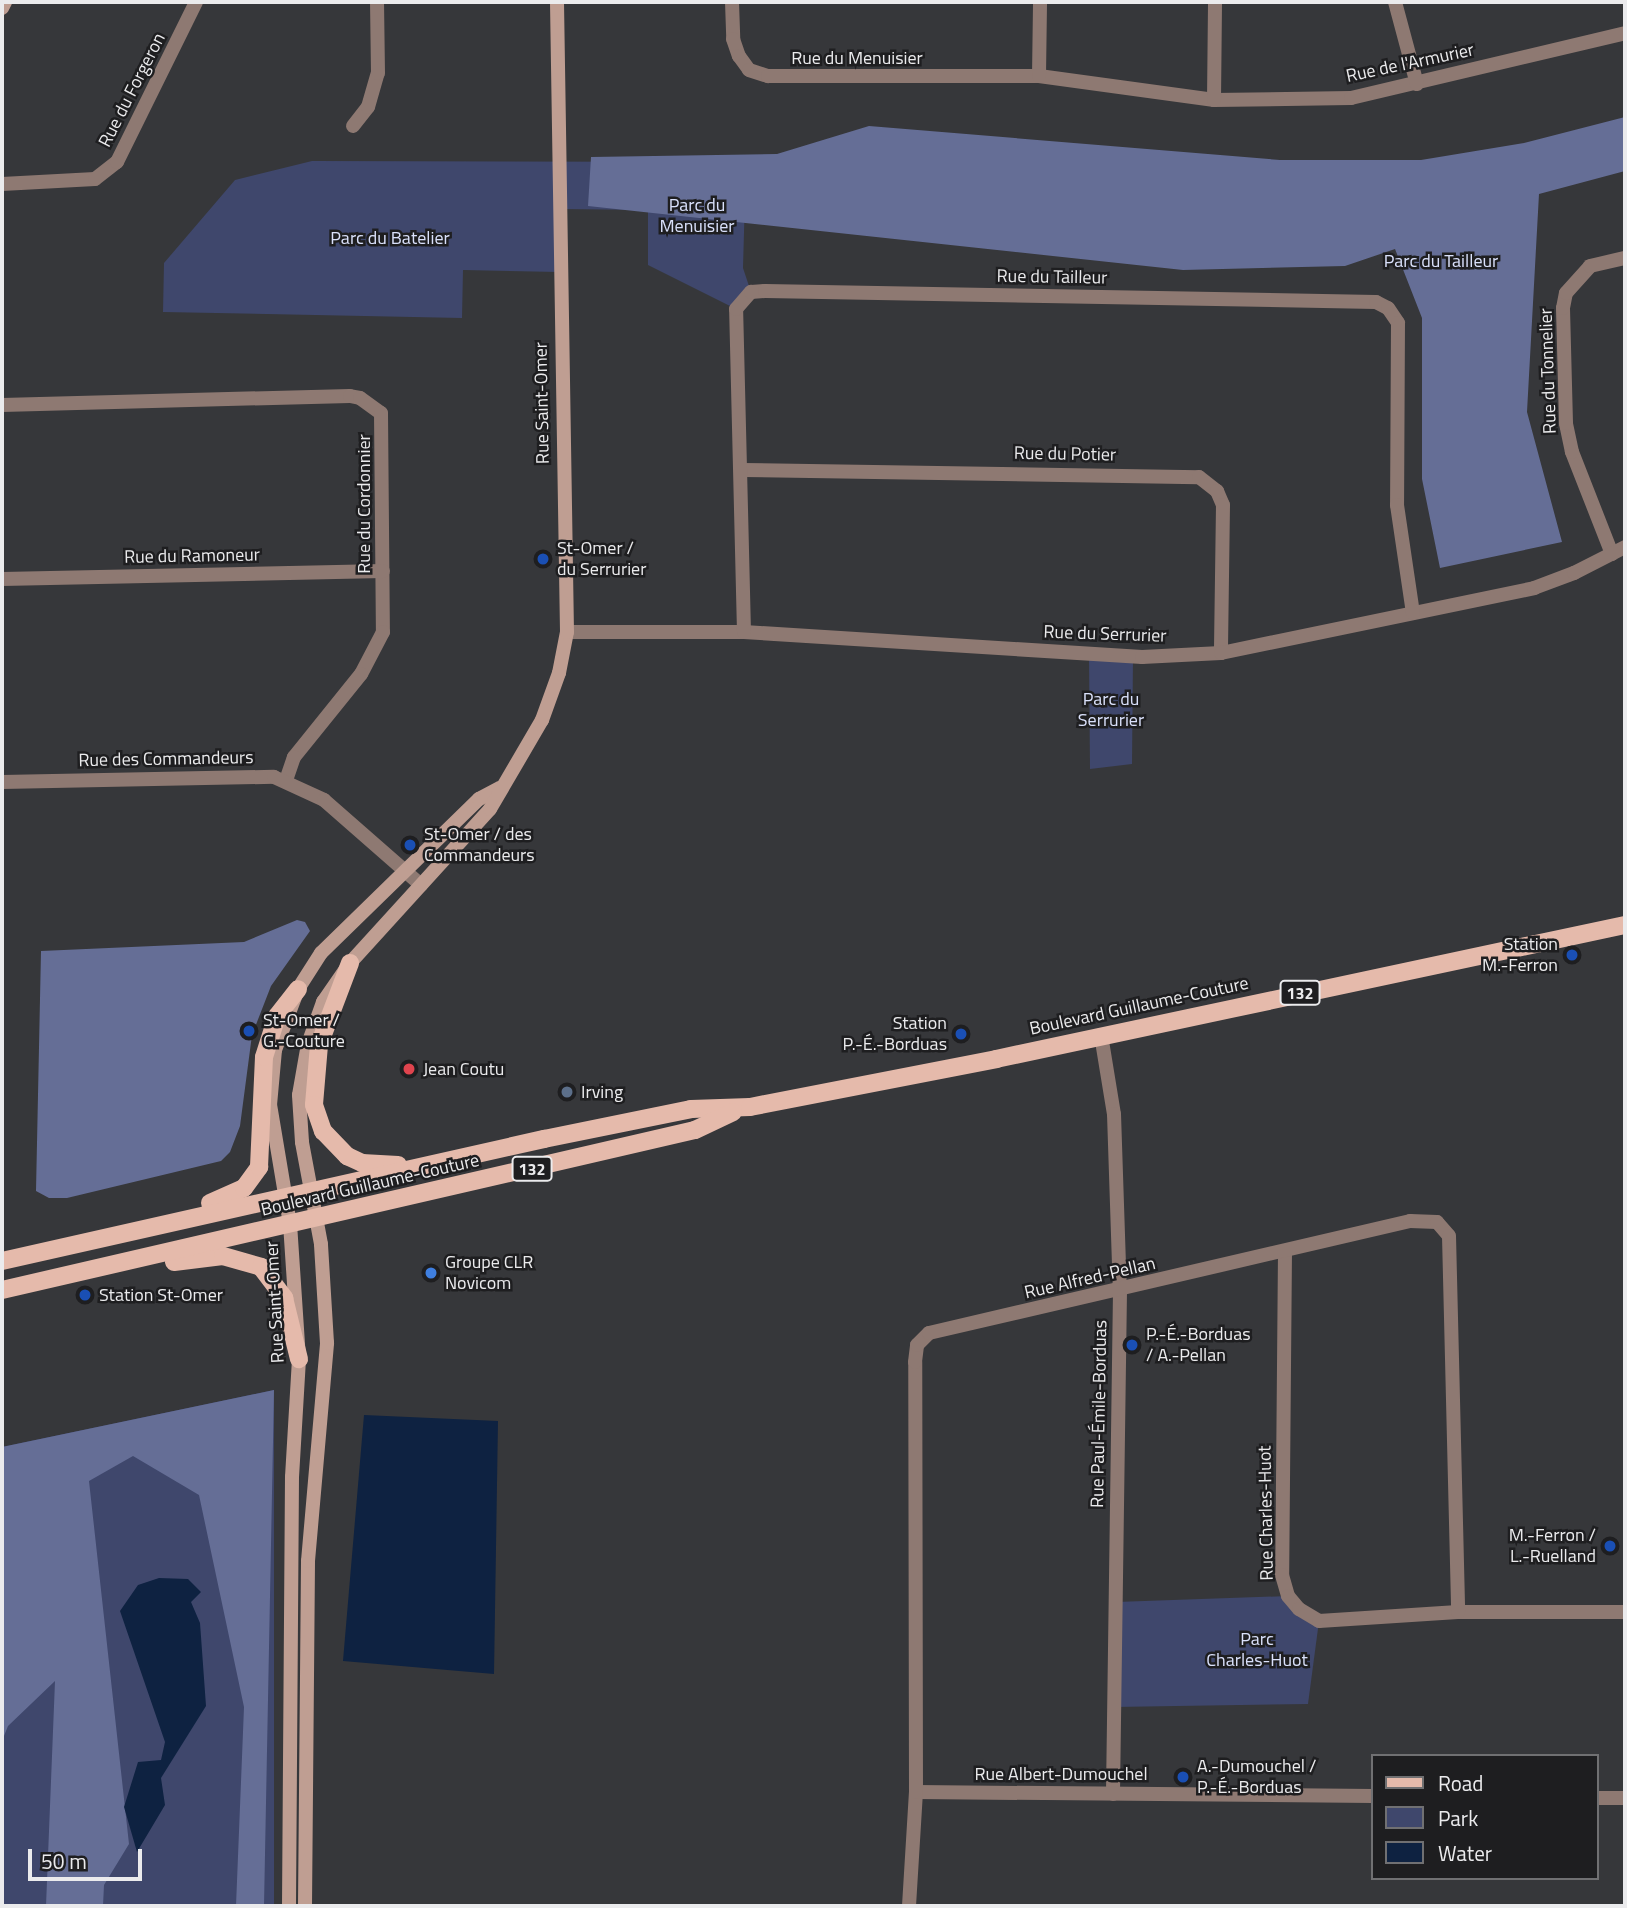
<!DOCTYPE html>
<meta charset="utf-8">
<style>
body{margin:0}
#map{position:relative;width:1627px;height:1908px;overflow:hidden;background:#36373a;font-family:"Titillium Web",sans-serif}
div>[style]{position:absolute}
.green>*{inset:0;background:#3f476c}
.forest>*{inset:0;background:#656e96}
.water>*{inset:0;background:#0e2241}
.street>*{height:14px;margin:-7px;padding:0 7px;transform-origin:7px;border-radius:7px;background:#8e7972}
.secondary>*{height:14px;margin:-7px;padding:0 7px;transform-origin:7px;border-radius:7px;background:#bf9e92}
.primary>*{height:18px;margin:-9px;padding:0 9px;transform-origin:9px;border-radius:9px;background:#e5baab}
.dots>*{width:19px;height:19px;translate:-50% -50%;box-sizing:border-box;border:4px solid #1e1e20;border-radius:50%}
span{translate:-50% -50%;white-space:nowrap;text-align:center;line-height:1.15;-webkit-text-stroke:5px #1e1e20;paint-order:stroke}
.shield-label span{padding:2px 5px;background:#1e1e20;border:2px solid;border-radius:5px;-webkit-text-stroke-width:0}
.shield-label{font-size:16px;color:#ebebed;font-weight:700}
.street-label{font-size:18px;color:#ebebed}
.park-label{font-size:18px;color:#dae1fb}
.poi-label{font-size:18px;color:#ebebed}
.left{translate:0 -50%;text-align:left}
.right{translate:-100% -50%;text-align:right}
.frame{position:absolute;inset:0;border:4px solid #ebebed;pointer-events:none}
.legend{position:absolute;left:1371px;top:1754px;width:228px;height:126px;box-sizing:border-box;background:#1e1e20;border:2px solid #707072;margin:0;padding:9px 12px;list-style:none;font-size:21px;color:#ebebed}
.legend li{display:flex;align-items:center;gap:14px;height:35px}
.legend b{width:35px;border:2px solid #707072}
.scale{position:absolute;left:28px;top:1849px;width:114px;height:32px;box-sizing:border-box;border:4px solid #ebebed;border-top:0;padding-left:9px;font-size:21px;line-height:24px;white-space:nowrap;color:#ebebed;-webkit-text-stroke:5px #1e1e20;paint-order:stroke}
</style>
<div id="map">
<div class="green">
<div style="clip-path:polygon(312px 161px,746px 162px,743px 268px,751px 292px,736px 309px,648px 265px,648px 210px,559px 209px,559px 272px,463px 270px,462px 318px,163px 312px,164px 263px,235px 180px)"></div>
<div style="clip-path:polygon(1089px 654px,1133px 656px,1132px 764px,1090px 769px)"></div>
<div style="clip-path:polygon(274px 1390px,274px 1906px,2px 1906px,2px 1447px)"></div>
<div style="clip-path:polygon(1288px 1596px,1319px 1621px,1308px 1704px,1114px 1707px,1116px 1602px)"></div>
</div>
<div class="forest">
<div style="clip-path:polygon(1625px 117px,1625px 171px,1539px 194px,1527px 412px,1562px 542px,1440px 568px,1422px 479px,1422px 318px,1395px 249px,1345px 266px,1183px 270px,588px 206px,591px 157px,777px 154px,869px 126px,1280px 160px,1421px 160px,1524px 143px)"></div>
<div style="clip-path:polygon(297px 920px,305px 922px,310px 931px,271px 986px,252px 1035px,240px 1126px,230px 1152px,221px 1161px,67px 1198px,49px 1198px,36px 1191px,41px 951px,244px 942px)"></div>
<div style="clip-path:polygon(274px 1390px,264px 1906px,236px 1906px,244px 1707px,199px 1495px,133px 1456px,89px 1481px,129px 1844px,104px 1885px,103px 1906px,46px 1906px,55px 1681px,8px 1726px,2px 1741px,2px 1447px)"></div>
</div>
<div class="water">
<div style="clip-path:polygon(364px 1415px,498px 1421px,494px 1674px,343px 1661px)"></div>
<div style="clip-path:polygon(159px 1578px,188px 1579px,201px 1592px,191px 1602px,200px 1623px,206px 1706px,161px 1778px,165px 1805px,137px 1852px,124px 1807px,138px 1762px,161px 1760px,165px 1742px,120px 1611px,138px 1585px)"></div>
</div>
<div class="street">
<div style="left:732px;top:2px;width:37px;rotate:88deg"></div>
<div style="left:733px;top:39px;width:18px;rotate:71deg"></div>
<div style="left:739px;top:56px;width:17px;rotate:54deg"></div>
<div style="left:749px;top:70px;width:20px;rotate:18deg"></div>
<div style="left:768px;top:76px;width:271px"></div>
<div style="left:1039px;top:76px;width:177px;rotate:7.8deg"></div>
<div style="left:1214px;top:100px;width:137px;rotate:-0.8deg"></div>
<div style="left:1351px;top:98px;width:282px;rotate:-13.3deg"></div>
<div style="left:1395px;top:2px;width:85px;rotate:75deg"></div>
<div style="left:1039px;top:76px;width:74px;rotate:-89.2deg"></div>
<div style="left:1214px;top:100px;width:98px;rotate:-89.4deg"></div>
<div style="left:353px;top:126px;width:24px;rotate:-52deg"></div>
<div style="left:368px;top:107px;width:35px;rotate:-74deg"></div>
<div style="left:378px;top:73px;width:71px;rotate:-90.8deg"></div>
<div style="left:2px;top:184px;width:93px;rotate:-3.1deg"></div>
<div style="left:95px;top:179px;width:28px;rotate:-38deg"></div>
<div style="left:117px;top:162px;width:178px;rotate:-63.7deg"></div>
<div style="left:2px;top:405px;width:348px;rotate:-1.5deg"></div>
<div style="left:350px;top:396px;width:10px;rotate:11deg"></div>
<div style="left:360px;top:398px;width:26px;rotate:36deg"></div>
<div style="left:381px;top:413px;width:219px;rotate:89.5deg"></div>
<div style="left:383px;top:632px;width:47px;rotate:117.6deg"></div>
<div style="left:361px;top:674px;width:107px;rotate:128.9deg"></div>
<div style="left:294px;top:757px;width:24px;rotate:109deg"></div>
<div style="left:743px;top:470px;width:456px;rotate:0.9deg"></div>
<div style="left:1199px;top:477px;width:23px;rotate:38deg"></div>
<div style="left:1217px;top:491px;width:15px;rotate:67deg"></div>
<div style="left:1223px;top:505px;width:148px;rotate:90.8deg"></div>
<div style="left:1612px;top:554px;width:110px;rotate:-111.4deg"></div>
<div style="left:1572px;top:452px;width:30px;rotate:-102deg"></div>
<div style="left:1566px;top:423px;width:115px;rotate:-91.5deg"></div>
<div style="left:1563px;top:308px;width:15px;rotate:-79deg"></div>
<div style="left:1566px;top:293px;width:36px;rotate:-48deg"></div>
<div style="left:1590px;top:266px;width:36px;rotate:-13deg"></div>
<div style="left:2px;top:579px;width:381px;rotate:-1.2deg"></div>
<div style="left:567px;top:632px;width:177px"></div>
<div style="left:744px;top:632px;width:399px;rotate:3.6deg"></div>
<div style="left:1142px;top:657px;width:79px;rotate:-2.9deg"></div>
<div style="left:1221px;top:653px;width:320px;rotate:-11.7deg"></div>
<div style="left:1534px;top:588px;width:43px;rotate:-20.6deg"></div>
<div style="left:1574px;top:573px;width:57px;rotate:-27deg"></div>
<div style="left:744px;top:632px;width:323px;rotate:-91.4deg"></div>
<div style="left:736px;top:309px;width:23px;rotate:-49deg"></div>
<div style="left:751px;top:292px;width:14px;rotate:-4deg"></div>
<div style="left:765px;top:291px;width:611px;rotate:1.03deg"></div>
<div style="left:1376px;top:302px;width:13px;rotate:27deg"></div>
<div style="left:1388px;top:308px;width:18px;rotate:56deg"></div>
<div style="left:1398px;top:323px;width:182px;rotate:90.3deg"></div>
<div style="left:1397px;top:505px;width:109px;rotate:81.6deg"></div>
<div style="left:2px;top:782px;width:272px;rotate:-1.1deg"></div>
<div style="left:274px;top:777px;width:55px;rotate:24.7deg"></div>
<div style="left:324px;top:800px;width:129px;rotate:41.2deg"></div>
<div style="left:1101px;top:1035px;width:80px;rotate:80.7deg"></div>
<div style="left:1114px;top:1114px;width:177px;rotate:88.1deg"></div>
<div style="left:1120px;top:1291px;width:503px;rotate:90.8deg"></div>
<div style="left:1285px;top:1251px;width:324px;rotate:90.5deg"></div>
<div style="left:1282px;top:1575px;width:22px;rotate:74deg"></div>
<div style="left:1288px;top:1596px;width:17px;rotate:50deg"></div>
<div style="left:1299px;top:1609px;width:23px;rotate:31deg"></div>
<div style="left:1319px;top:1621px;width:139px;rotate:-3.7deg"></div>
<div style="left:1458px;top:1612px;width:167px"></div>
<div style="left:916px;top:1792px;width:457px;rotate:0.5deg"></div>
<div style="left:1597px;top:1798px;width:28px"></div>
<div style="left:909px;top:1906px;width:114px;rotate:-86.5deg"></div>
<div style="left:916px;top:1792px;width:430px;rotate:-90.1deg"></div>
<div style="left:915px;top:1362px;width:17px;rotate:-83deg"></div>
<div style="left:917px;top:1345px;width:17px;rotate:-45deg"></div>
<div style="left:929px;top:1333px;width:494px;rotate:-13.1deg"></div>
<div style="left:1410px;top:1221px;width:27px;rotate:2deg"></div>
<div style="left:1437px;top:1222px;width:18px;rotate:49deg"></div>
<div style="left:1449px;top:1236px;width:376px;rotate:88.6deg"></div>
</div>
<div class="secondary">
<div style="left:2px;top:8px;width:7px;rotate:-63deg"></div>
<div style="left:289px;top:1906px;width:429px;rotate:-89.6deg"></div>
<div style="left:292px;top:1477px;width:118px;rotate:-86.6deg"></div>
<div style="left:299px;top:1359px;width:135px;rotate:-93.8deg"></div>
<div style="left:290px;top:1224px;width:121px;rotate:-99.5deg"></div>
<div style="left:270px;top:1105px;width:55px;rotate:-84.8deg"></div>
<div style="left:275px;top:1050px;width:65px;rotate:-69.3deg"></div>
<div style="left:298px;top:989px;width:43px;rotate:-57.4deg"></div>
<div style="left:321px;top:953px;width:221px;rotate:-44.3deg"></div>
<div style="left:479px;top:799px;width:24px;rotate:-28deg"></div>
<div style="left:305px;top:1906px;width:345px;rotate:-89.5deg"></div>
<div style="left:308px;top:1561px;width:219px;rotate:-85deg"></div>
<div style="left:327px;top:1343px;width:99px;rotate:-93.5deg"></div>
<div style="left:321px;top:1244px;width:104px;rotate:-100.6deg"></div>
<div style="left:302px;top:1142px;width:47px;rotate:-93.7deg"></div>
<div style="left:299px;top:1095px;width:52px;rotate:-80deg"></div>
<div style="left:308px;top:1044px;width:45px;rotate:-70.3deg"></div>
<div style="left:323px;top:1002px;width:47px;rotate:-55.3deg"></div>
<div style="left:350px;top:963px;width:208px;rotate:-47.7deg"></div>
<div style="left:490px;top:809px;width:103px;rotate:-59.7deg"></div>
<div style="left:542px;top:720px;width:50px;rotate:-70.1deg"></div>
<div style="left:559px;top:673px;width:42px;rotate:-79deg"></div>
<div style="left:567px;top:632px;width:630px;rotate:-90.91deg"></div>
</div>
<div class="primary">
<div style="left:350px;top:963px;width:88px;rotate:110.7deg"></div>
<div style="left:319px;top:1045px;width:60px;rotate:94.8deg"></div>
<div style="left:314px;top:1105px;width:28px;rotate:71deg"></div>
<div style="left:323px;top:1131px;width:35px;rotate:46deg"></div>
<div style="left:347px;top:1156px;width:17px;rotate:25deg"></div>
<div style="left:362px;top:1163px;width:36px;rotate:3deg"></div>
<div style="left:210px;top:1203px;width:37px;rotate:-24deg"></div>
<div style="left:244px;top:1188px;width:26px;rotate:-54deg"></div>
<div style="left:259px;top:1167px;width:110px;rotate:-87.4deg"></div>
<div style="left:264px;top:1057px;width:43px;rotate:-72.4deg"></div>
<div style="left:277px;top:1016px;width:34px;rotate:-52deg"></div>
<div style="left:2px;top:1261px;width:556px;rotate:-12.69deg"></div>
<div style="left:544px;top:1139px;width:150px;rotate:-11.5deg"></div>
<div style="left:691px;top:1109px;width:59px;rotate:-1.9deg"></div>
<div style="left:750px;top:1107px;width:251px;rotate:-11deg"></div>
<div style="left:996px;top:1059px;width:643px;rotate:-12.03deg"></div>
<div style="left:174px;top:1262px;width:49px;rotate:-7deg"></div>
<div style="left:223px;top:1256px;width:40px;rotate:16deg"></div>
<div style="left:261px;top:1267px;width:39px;rotate:53deg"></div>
<div style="left:284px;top:1298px;width:63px;rotate:76.2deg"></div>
<div style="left:2px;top:1290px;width:711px;rotate:-13deg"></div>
<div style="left:695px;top:1130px;width:42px;rotate:-25.3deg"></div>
</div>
<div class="dots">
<div style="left:543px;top:559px;background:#1a4fb4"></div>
<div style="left:410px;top:845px;background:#1a4fb4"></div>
<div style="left:1572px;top:955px;background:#1a4fb4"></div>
<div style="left:249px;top:1031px;background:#1a4fb4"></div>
<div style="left:961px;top:1034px;background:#1a4fb4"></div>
<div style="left:409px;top:1069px;background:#e0444e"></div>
<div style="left:567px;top:1092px;background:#5c6f8a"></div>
<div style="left:431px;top:1273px;background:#3f7fe0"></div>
<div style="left:85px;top:1295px;background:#1a4fb4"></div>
<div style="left:1132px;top:1345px;background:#1a4fb4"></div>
<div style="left:1610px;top:1546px;background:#1a4fb4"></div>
<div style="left:1183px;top:1777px;background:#1a4fb4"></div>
</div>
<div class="shield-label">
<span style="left:1300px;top:993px">132</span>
<span style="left:532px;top:1169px">132</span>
</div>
<div class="street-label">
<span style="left:857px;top:58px">Rue du Menuisier</span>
<span style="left:1410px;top:63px;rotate:-12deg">Rue de l'Armurier</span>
<span style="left:132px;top:90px;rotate:-63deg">Rue du Forgeron</span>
<span style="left:1052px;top:277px;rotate:1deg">Rue du Tailleur</span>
<span style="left:1548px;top:371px;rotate:-92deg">Rue du Tonnelier</span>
<span style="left:542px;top:403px;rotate:-91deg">Rue Saint-Omer</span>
<span style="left:1065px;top:454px;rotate:1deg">Rue du Potier</span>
<span style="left:364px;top:504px;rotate:-90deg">Rue du Cordonnier</span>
<span style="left:192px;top:556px;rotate:-1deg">Rue du Ramoneur</span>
<span style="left:1105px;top:634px;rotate:2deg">Rue du Serrurier</span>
<span style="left:166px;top:759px;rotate:-1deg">Rue des Commandeurs</span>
<span style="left:1139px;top:1006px;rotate:-12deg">Boulevard Guillaume-Couture</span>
<span style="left:370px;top:1185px;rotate:-13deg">Boulevard Guillaume-Couture</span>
<span style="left:1090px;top:1278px;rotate:-13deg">Rue Alfred-Pellan</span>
<span style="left:275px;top:1302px;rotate:-93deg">Rue Saint-Omer</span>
<span style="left:1099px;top:1414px;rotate:-89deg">Rue Paul-Émile-Borduas</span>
<span style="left:1266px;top:1513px;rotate:-91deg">Rue Charles-Huot</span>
<span style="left:1061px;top:1774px">Rue Albert-Dumouchel</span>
</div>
<div class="park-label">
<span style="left:697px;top:216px">Parc du<br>Menuisier</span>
<span style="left:390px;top:238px">Parc du Batelier</span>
<span style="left:1441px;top:261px">Parc du Tailleur</span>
<span style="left:1111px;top:710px">Parc du<br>Serrurier</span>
<span style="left:1257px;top:1650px">Parc<br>Charles-Huot</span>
</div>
<div class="poi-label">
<span class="left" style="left:557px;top:559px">St-Omer /<br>du Serrurier</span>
<span class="left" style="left:424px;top:845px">St-Omer / des<br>Commandeurs</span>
<span class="right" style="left:1558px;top:955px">Station<br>M.-Ferron</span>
<span class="left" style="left:263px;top:1031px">St-Omer /<br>G.-Couture</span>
<span class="right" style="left:947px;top:1034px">Station<br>P.-É.-Borduas</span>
<span class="left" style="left:423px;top:1069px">Jean Coutu</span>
<span class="left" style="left:581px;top:1092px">Irving</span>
<span class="left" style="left:445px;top:1273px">Groupe CLR<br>Novicom</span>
<span class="left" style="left:99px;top:1295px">Station St-Omer</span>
<span class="left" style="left:1146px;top:1345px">P.-É.-Borduas<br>/ A.-Pellan</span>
<span class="right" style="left:1596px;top:1546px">M.-Ferron /<br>L.-Ruelland</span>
<span class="left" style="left:1197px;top:1777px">A.-Dumouchel /<br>P.-É.-Borduas</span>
</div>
<div class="frame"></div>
<ul class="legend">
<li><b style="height:9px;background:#e5baab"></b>Road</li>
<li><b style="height:19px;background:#3f476c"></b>Park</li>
<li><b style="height:19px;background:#0e2241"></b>Water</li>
</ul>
<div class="scale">50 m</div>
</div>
